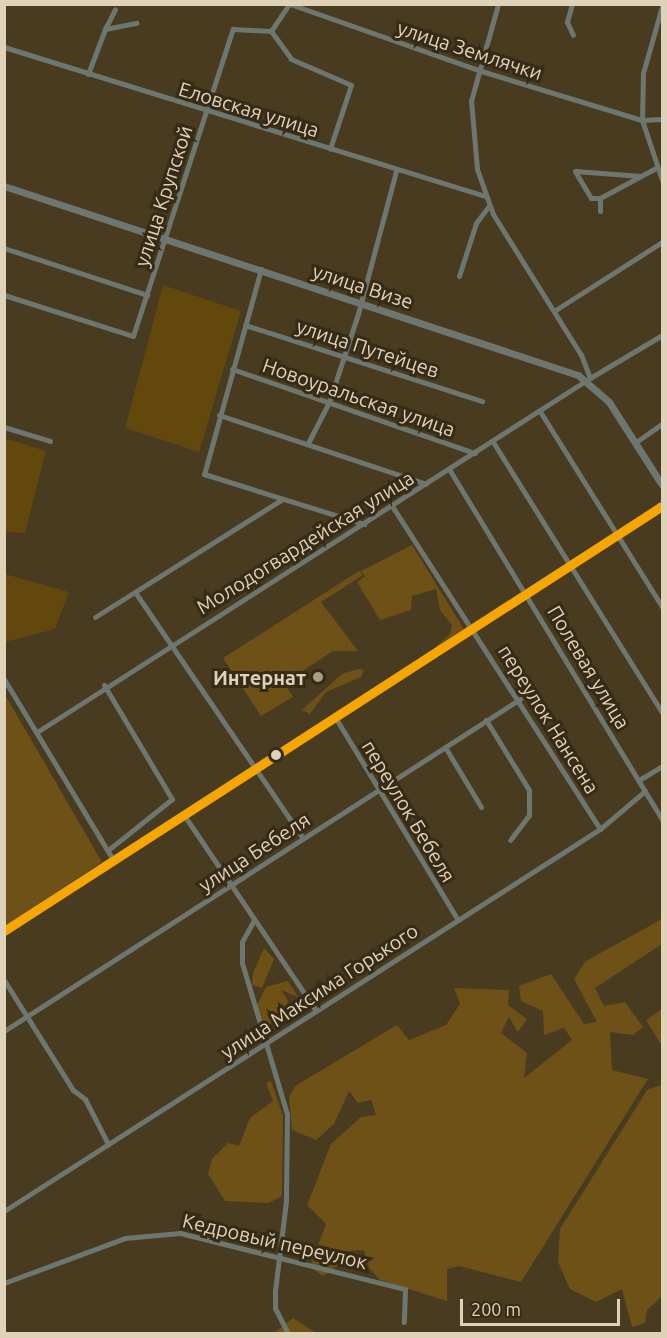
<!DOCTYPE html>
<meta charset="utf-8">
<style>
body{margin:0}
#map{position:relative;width:667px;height:1338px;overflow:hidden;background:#483b20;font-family:Ubuntu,sans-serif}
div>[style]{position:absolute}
.built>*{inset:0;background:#63480e}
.green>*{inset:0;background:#6d5117}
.minor>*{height:5px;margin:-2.5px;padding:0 2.5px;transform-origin:2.5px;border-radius:2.5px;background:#6d7770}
.tertiary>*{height:7px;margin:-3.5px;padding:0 3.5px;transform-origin:3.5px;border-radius:3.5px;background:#6d7770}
.secondary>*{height:8px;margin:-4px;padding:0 4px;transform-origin:4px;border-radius:4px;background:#6d776d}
.bus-1>*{height:9px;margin:-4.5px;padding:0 4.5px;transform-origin:4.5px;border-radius:4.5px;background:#f7a600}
.dots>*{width:16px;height:16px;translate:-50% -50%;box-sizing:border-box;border:3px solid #362b16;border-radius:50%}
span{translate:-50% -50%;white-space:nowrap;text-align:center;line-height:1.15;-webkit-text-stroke:6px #362b16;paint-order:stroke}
.street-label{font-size:20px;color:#e0d2b9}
.poi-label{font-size:20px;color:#e0d2b9;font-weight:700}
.right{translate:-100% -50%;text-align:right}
.frame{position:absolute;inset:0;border:6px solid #e0d2b9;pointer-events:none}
.scale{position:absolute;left:460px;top:1299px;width:160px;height:27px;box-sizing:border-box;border:3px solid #e0d2b9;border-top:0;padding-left:8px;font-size:18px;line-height:21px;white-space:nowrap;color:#e0d2b9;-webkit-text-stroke:4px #362b16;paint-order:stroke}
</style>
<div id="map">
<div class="built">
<div style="clip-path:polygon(163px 285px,241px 311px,199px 452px,125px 428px)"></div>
<div style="clip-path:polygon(4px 438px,46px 451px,25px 533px,5px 532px)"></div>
<div style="clip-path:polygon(5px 574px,69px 592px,55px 629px,5px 642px)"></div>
</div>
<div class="green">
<div style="clip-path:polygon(412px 545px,465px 631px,423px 658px,450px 634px,452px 625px,440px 610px,436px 589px,412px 596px,411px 610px,380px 620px,357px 582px,365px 576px,361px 571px)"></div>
<div style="clip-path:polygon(359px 571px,363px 575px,321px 602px,358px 651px,333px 651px,284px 683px,293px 697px,261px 716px,223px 658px)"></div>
<div style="clip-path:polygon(358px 669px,364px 670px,361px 677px,326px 692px,310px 714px,302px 710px,342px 674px)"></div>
<div style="clip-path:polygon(4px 693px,102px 862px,5px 926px,4px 926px)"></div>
<div style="clip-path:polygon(662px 919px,662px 944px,595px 988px,604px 1006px,625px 1002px,643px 1027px,633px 1035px,610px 1032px,612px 1070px,648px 1079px,521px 1282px,459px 1266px,447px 1269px,447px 1301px,380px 1280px,369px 1268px,364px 1250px,346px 1251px,342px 1263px,323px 1276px,310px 1267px,326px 1224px,307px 1205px,331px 1144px,361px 1117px,376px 1115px,371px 1100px,358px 1103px,349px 1091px,334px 1124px,316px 1140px,292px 1130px,289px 1097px,295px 1086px,397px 1025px,409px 1040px,446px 1025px,460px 1004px,454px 988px,509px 990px,508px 1005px,527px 1019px,518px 1032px,509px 1017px,501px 1033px,527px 1053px,524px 1078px,572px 1040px,564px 1028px,544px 1035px,543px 1011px,521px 1001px,519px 986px,551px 974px,584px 1024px,597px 1022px,574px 979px,586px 961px)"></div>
<div style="clip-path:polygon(264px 948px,274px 959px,262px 988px,252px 985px,253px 973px)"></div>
<div style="clip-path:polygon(288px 981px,298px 997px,281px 990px,288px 1001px,285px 1010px,262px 1032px,257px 1005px,266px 987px)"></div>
<div style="clip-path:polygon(662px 1009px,662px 1046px,646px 1020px)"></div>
<div style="clip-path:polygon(271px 1081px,283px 1116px,282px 1196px,269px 1203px,225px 1201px,208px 1174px,212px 1159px,228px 1143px,239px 1146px,250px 1118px,273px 1101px,266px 1083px)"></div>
<div style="clip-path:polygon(661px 1085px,662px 1296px,647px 1310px,645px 1323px,632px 1327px,622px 1289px,596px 1302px,570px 1289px,558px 1262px,560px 1229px,647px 1090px)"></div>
<div style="clip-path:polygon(293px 1318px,316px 1333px,273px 1334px)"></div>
</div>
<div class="minor">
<div style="left:290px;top:4px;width:199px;rotate:19.3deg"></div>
<div style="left:478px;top:70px;width:171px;rotate:17deg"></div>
<div style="left:642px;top:120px;width:20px;rotate:-3deg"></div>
<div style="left:572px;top:4px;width:19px;rotate:106deg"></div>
<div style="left:567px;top:22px;width:14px;rotate:65deg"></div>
<div style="left:662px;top:6px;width:70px;rotate:105.8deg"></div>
<div style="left:643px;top:73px;width:47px;rotate:91.2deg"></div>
<div style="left:642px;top:120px;width:63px;rotate:71.6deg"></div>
<div style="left:105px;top:29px;width:22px;rotate:-63deg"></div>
<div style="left:271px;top:31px;width:34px;rotate:54deg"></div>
<div style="left:291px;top:59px;width:65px;rotate:23.4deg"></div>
<div style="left:351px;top:85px;width:67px;rotate:108.2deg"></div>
<div style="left:4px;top:47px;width:504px;rotate:17.21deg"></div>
<div style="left:88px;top:74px;width:48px;rotate:-69.3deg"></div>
<div style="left:105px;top:29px;width:32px;rotate:-11deg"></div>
<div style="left:600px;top:198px;width:9px;rotate:180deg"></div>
<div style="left:591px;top:198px;width:31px;rotate:-121deg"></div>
<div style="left:575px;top:171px;width:66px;rotate:4.3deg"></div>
<div style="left:600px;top:211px;width:13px;rotate:-90deg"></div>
<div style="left:600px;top:198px;width:64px;rotate:-28.2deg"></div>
<div style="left:4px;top:248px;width:151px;rotate:18.2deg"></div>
<div style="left:261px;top:269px;width:213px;rotate:105.5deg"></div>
<div style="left:204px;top:474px;width:168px;rotate:17.4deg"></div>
<div style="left:459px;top:276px;width:56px;rotate:-72.2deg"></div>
<div style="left:476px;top:223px;width:21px;rotate:-53deg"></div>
<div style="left:4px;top:295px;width:135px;rotate:17.6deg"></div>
<div style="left:133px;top:336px;width:323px;rotate:-72deg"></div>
<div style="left:233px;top:29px;width:38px;rotate:3deg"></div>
<div style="left:271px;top:31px;width:32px;rotate:-56deg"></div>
<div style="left:554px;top:311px;width:128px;rotate:-32.6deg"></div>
<div style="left:245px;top:325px;width:249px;rotate:17.8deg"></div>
<div style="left:232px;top:369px;width:257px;rotate:19.1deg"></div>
<div style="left:590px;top:378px;width:84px;rotate:-30.8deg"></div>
<div style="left:541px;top:413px;width:229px;rotate:58deg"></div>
<div style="left:219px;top:415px;width:218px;rotate:18.4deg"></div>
<div style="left:4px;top:427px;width:48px;rotate:16.9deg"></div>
<div style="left:493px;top:442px;width:319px;rotate:58deg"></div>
<div style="left:636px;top:442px;width:32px;rotate:-35deg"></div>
<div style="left:308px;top:443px;width:46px;rotate:-62.9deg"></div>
<div style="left:329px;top:402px;width:93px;rotate:-71.8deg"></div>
<div style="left:358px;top:314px;width:148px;rotate:-75.1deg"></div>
<div style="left:449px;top:469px;width:411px;rotate:58.7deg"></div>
<div style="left:392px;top:506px;width:384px;rotate:57.2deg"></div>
<div style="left:135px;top:592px;width:298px;rotate:55.7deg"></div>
<div style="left:95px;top:617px;width:220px;rotate:-32.2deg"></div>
<div style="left:4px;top:679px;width:213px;rotate:58.9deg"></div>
<div style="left:104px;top:685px;width:133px;rotate:59.2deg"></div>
<div style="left:172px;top:799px;width:82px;rotate:141.4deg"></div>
<div style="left:335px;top:717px;width:237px;rotate:58.8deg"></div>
<div style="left:486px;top:720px;width:82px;rotate:58.4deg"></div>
<div style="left:529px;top:790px;width:25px;rotate:90deg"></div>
<div style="left:529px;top:815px;width:31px;rotate:127deg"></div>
<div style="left:37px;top:732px;width:657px;rotate:-32.63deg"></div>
<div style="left:590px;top:378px;width:25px;rotate:-111deg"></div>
<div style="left:581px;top:355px;width:166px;rotate:-122deg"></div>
<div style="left:493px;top:214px;width:48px;rotate:-109.6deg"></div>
<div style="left:477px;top:169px;width:68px;rotate:-95deg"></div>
<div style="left:471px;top:101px;width:101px;rotate:-74.4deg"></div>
<div style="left:445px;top:747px;width:70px;rotate:59deg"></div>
<div style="left:639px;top:780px;width:27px;rotate:-31deg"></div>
<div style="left:184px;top:815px;width:236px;rotate:56deg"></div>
<div style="left:254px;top:920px;width:25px;rotate:119deg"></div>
<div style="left:242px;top:942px;width:21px;rotate:90deg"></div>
<div style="left:242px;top:963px;width:158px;rotate:73.4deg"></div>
<div style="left:287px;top:1114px;width:87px;rotate:90.7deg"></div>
<div style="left:286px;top:1201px;width:90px;rotate:97deg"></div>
<div style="left:275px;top:1290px;width:18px;rotate:90deg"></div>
<div style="left:275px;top:1308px;width:29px;rotate:63deg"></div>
<div style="left:4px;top:980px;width:130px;rotate:57.9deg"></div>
<div style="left:73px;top:1090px;width:15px;rotate:37deg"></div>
<div style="left:85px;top:1099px;width:51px;rotate:62.9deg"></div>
<div style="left:4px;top:1031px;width:614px;rotate:-32.76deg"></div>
<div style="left:4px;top:1211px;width:708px;rotate:-32.66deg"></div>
<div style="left:600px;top:829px;width:59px;rotate:-40.2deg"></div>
<div style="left:4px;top:1283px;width:129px;rotate:-20.4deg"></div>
<div style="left:125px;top:1238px;width:55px;rotate:-5.2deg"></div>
<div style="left:180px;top:1233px;width:232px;rotate:14deg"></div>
<div style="left:405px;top:1289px;width:33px;rotate:92deg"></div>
</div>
<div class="tertiary">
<div style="left:4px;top:186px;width:604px;rotate:18.23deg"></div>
<div style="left:578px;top:375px;width:41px;rotate:41.1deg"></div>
<div style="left:609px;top:402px;width:98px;rotate:57.4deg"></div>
</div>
<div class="secondary">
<div style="left:4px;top:931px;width:783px;rotate:-32.86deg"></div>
</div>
<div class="bus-1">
<div style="left:4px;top:931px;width:783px;rotate:-32.86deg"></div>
</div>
<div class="dots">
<div style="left:318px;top:677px;background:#ab9d83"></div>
<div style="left:276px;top:755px;background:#e0d2b9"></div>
</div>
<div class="street-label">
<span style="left:470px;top:50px;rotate:18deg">улица Землячки</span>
<span style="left:249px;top:109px;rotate:17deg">Еловская улица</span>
<span style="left:163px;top:196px;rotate:-72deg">улица Крупской</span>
<span style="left:363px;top:286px;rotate:18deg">улица Визе</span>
<span style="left:368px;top:348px;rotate:18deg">улица Путейцев</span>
<span style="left:359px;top:397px;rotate:19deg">Новоуральская улица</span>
<span style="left:305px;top:542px;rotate:-32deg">Молодогвардейская улица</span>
<span style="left:589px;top:667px;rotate:59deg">Полевая улица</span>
<span style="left:549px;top:719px;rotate:58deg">переулок Нансена</span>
<span style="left:409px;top:811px;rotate:59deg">переулок Бебеля</span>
<span style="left:254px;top:852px;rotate:-33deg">улица Бебеля</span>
<span style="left:319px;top:991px;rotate:-33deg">улица Максима Горького</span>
<span style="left:275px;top:1241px;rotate:13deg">Кедровый переулок</span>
</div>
<div class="poi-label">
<span class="right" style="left:306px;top:677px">Интернат</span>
</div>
<div class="frame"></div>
<div class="scale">200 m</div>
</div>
